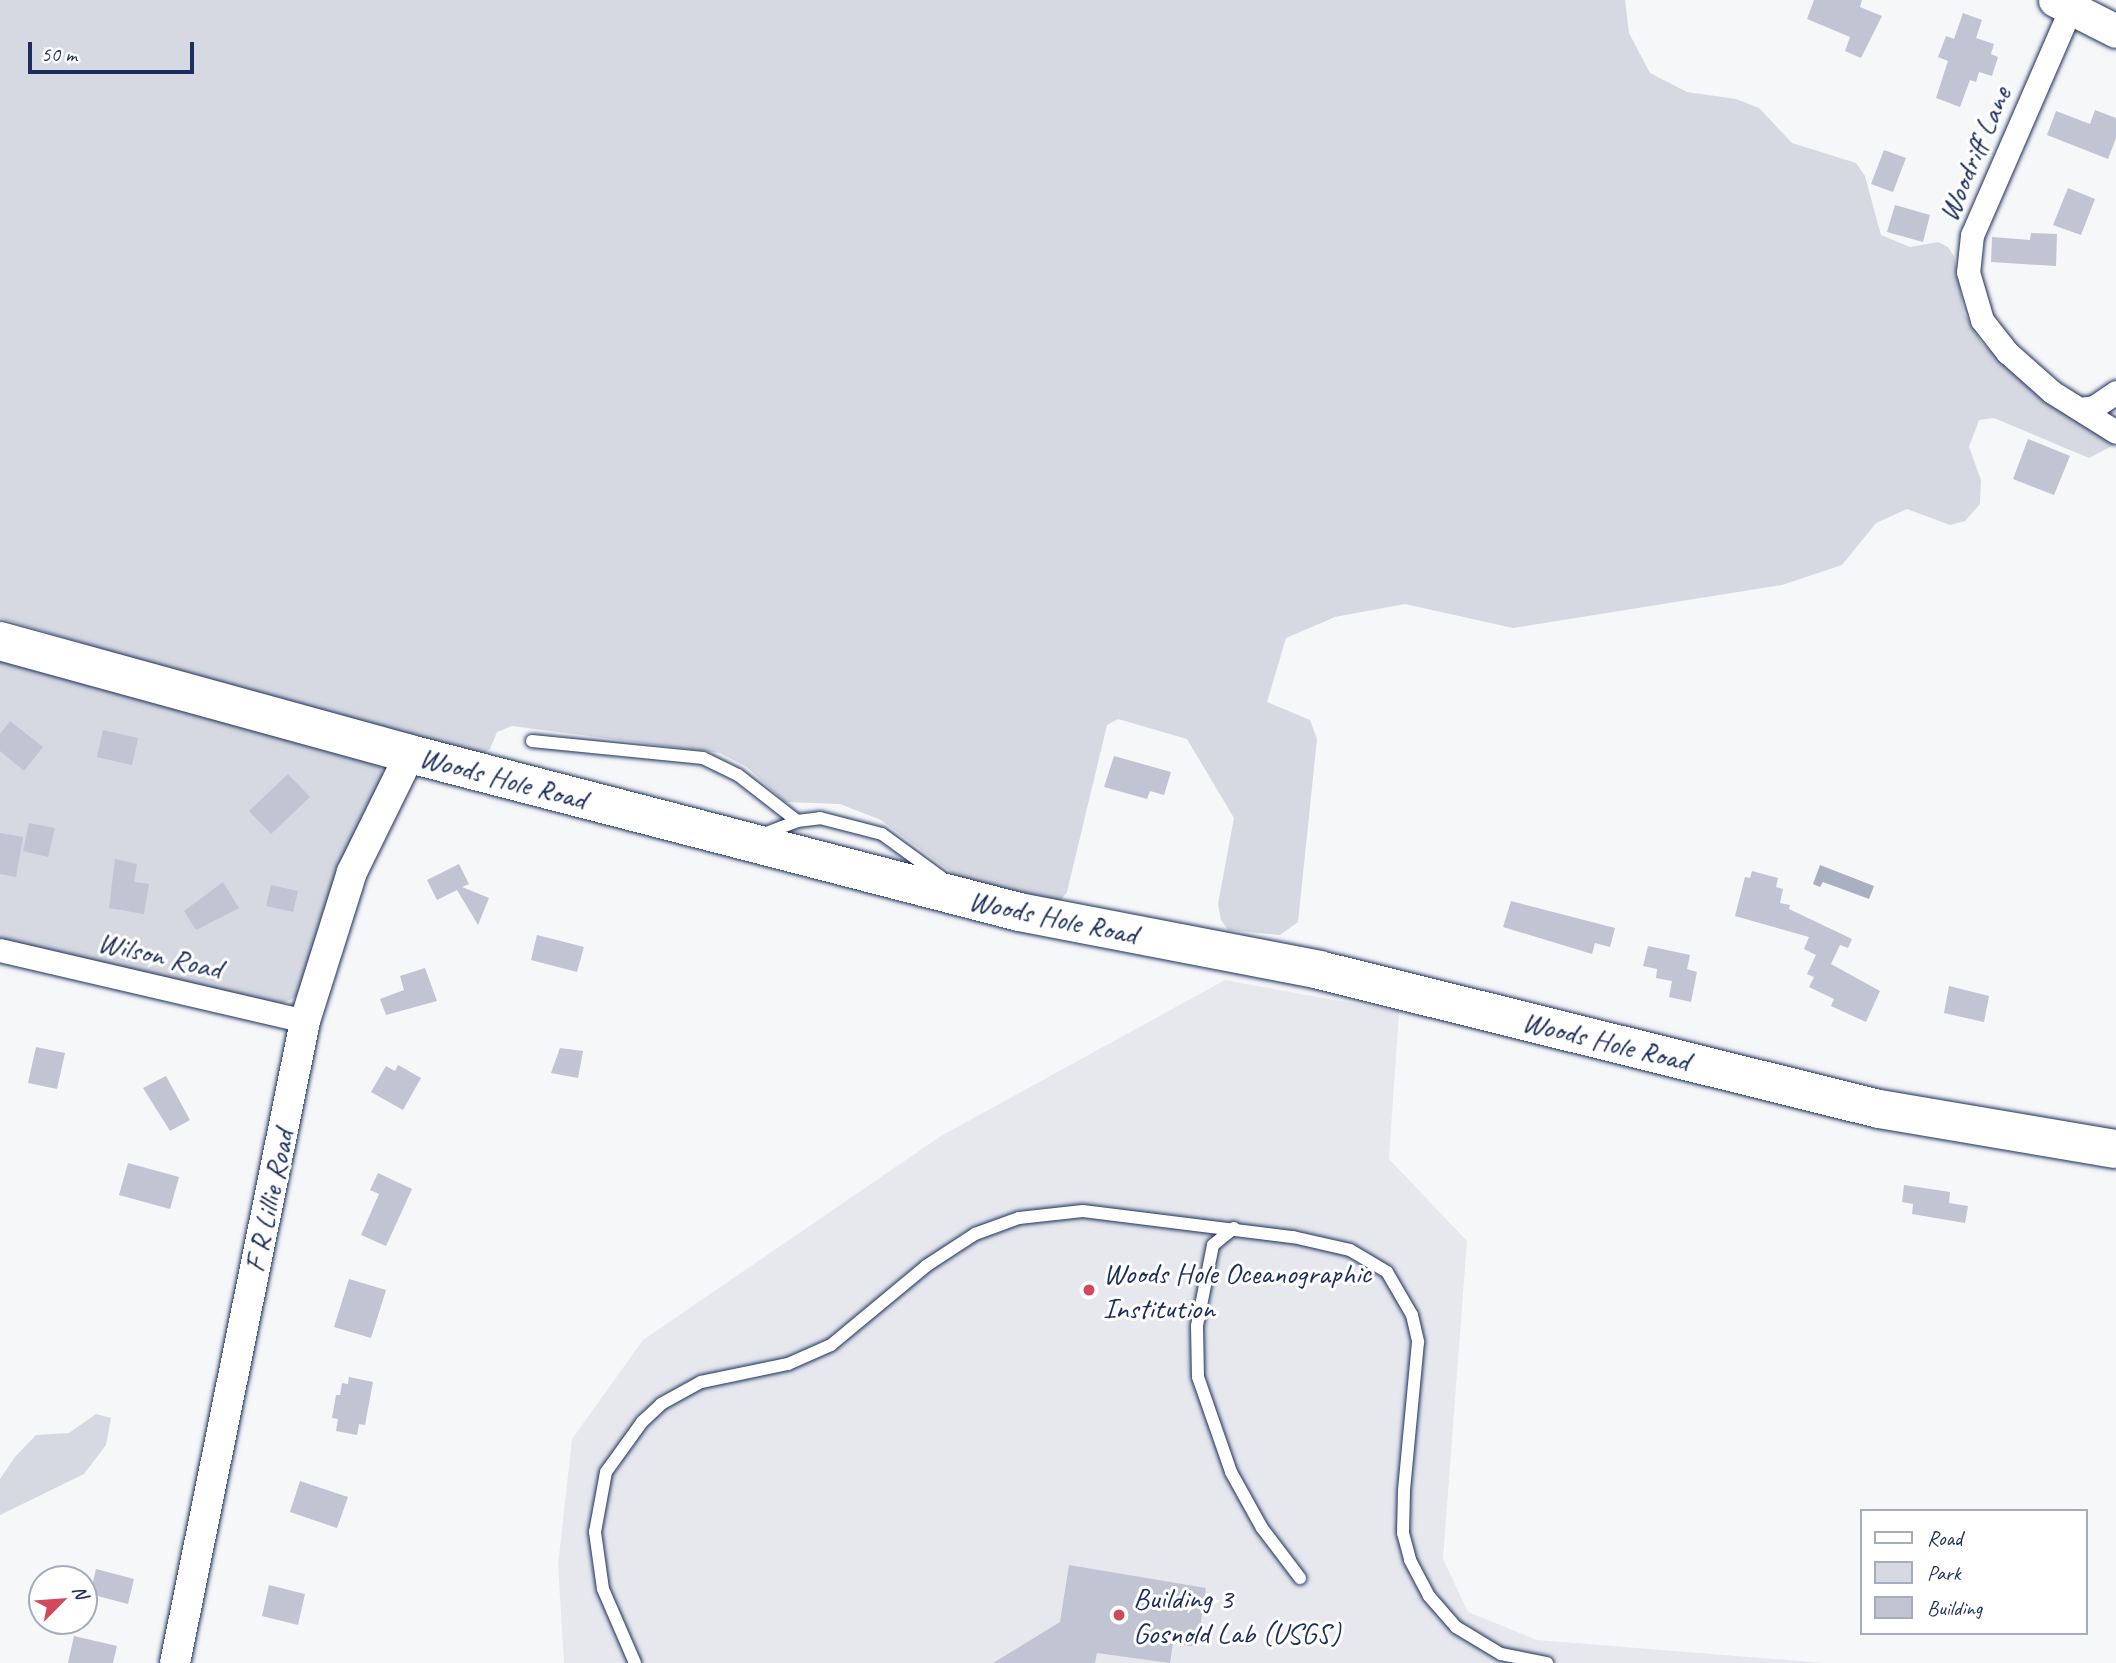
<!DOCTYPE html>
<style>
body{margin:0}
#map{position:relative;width:2116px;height:1663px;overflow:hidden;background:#f6f7f9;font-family:Caveat,sans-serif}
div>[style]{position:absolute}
.built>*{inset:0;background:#e6e8ee}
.green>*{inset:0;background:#d6d9e2}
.water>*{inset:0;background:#a9b0c1}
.building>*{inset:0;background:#c0c4d3}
.roads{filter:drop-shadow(0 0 2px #1b2f5e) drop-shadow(0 0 2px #1b2f5e)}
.service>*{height:12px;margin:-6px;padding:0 6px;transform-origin:6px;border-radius:6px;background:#fff}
.minor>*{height:23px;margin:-11.5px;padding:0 11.5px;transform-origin:11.5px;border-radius:11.5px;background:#fff}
.tertiary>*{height:30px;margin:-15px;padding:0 15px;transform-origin:15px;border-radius:15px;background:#fff}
.secondary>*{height:33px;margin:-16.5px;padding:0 16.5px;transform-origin:16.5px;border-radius:16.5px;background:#fff}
.trunk>*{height:38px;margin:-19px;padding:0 19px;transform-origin:19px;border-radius:19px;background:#fff}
.dots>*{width:19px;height:19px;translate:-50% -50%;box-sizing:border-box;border:4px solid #fff;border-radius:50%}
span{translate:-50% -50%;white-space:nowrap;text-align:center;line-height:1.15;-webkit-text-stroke:6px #fff;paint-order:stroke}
.street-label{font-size:30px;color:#1b2f5e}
.poi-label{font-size:30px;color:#1b2f5e}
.left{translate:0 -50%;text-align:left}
.legend{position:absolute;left:1860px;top:1509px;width:228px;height:126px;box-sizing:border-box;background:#fff;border:2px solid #a4acbf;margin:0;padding:9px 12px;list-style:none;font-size:21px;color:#1b2f5e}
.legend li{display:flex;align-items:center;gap:14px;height:35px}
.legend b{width:35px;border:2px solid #a4acbf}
.north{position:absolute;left:28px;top:1565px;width:70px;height:70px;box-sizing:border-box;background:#fff;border:2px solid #a4acbf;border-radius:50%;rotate:65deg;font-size:19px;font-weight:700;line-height:28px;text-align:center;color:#1b2f5e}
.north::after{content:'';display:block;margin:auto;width:24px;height:32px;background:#d1495b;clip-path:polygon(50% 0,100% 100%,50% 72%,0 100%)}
.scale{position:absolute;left:28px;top:42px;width:166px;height:32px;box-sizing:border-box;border:4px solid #1b2f5e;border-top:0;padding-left:9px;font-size:21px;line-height:24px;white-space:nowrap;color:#1b2f5e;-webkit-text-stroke:5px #fff;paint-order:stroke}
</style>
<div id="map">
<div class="built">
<div style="clip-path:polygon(1225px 980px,1399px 1012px,1389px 1159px,1467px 1241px,1443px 1559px,1468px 1612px,1537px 1640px,1825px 1663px,564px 1663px,558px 1565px,572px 1439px,643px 1340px,941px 1136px)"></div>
</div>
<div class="green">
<div style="clip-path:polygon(0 0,1625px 0,1629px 33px,1650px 73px,1687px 92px,1736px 99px,1759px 108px,1792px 143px,1856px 163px,1865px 176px,1881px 235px,1910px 247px,1938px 242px,1948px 247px,1954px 256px,1964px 313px,1982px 344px,2114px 445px,2089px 458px,1994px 418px,1979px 420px,1969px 447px,1981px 480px,1980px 504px,1965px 521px,1950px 525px,1907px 509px,1876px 523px,1842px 565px,1782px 585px,1513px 628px,1405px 604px,1335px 617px,1286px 638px,1267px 702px,1310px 720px,1317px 739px,1298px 922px,1280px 935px,1228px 930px,1221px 920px,1218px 904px,1234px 818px,1187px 739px,1118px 719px,1107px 725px,1067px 892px,1060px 901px,967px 884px,881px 820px,840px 804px,785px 802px,747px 767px,720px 753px,512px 726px,497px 732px,490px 749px,482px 754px,279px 703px,0 618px)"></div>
<div style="clip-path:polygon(0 660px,379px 765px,386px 779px,298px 996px,277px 1006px,0 941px)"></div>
<div style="clip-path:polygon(96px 1414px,111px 1418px,106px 1445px,84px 1474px,0 1515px,0 1479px,15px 1457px,36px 1435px,69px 1433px)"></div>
</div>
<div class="water">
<div style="clip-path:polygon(1820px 865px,1874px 886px,1869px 899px,1823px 882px,1820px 887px,1813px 884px)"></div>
</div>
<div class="building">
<div style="clip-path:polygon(1814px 0,1862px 0,1860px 7px,1882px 16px,1861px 58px,1845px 51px,1850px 37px,1807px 19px)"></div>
<div style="clip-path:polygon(1963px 13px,1982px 20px,1976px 38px,1994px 44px,1991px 54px,1998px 57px,1992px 76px,1979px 72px,1976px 82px,1970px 80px,1960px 107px,1936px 98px,1948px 61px,1938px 57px,1946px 36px,1954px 39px)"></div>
<div style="clip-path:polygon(2095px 110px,2116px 118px,2116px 138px,2108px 159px,2047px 135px,2056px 111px,2090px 124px)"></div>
<div style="clip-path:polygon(1884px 150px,1906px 158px,1893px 192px,1871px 184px)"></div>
<div style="clip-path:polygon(2068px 188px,2095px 199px,2081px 235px,2053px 225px)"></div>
<div style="clip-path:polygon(1895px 205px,1930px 215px,1923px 242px,1887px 232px)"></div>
<div style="clip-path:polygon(2031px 233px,2057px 234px,2056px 266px,1991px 262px,1992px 237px,2030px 240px)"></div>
<div style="clip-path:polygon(2028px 439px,2070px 456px,2054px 495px,2013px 479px)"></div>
<div style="clip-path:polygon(10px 721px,43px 747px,24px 771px,0 751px,0 734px)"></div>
<div style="clip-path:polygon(103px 730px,138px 738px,132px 765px,97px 757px)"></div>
<div style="clip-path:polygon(1114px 756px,1171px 772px,1164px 795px,1150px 791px,1147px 799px,1104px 787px)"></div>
<div style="clip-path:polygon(288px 774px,310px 797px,271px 834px,249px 811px)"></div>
<div style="clip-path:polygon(29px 823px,55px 828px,48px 857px,23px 851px)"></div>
<div style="clip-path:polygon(0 833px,23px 837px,16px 877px,0 874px)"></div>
<div style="clip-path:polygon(115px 859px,137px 864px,134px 882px,149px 884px,144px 914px,109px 908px)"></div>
<div style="clip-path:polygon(459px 864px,469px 884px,462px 887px,489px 898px,478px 925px,457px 890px,437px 900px,427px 880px)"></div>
<div style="clip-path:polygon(1752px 871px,1778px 878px,1776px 887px,1783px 889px,1780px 903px,1790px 905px,1789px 909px,1852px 939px,1848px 948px,1840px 945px,1831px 964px,1880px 991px,1866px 1022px,1831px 1006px,1834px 999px,1809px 987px,1814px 977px,1807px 974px,1816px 955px,1804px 949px,1809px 937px,1735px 916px,1745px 877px,1750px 878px)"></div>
<div style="clip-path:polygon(223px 882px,239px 908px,196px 930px,184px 911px)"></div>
<div style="clip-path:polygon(271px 885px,298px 891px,293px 912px,266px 906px)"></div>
<div style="clip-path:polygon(1511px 901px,1615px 928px,1610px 947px,1595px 943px,1592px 954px,1503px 927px)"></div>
<div style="clip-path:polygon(537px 935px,584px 947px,577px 972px,531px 960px)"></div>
<div style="clip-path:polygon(1648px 946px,1690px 955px,1687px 969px,1697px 972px,1691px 1002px,1669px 997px,1672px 981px,1656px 978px,1657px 969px,1643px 966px)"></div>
<div style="clip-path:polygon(425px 968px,437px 1001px,386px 1015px,380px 999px,404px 990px,400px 976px)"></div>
<div style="clip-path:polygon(1949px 986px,1989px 996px,1984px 1022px,1944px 1013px)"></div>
<div style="clip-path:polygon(36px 1047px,65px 1053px,57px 1089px,28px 1083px)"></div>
<div style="clip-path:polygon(560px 1048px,583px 1051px,578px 1078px,551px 1073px)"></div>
<div style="clip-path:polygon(398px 1065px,421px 1078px,403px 1110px,371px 1092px,386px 1066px,395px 1071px)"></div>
<div style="clip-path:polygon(166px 1076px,190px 1120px,170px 1131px,143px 1088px)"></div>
<div style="clip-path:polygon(128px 1163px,179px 1177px,170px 1209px,119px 1195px)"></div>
<div style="clip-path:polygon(378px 1173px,412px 1189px,386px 1246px,361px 1235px,379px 1194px,370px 1190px)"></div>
<div style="clip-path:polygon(1904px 1185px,1950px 1192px,1949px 1203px,1968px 1206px,1965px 1223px,1912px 1214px,1913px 1204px,1902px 1202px)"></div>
<div style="clip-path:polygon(349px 1279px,386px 1290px,371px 1338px,334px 1327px)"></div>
<div style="clip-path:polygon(349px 1377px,373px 1382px,365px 1425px,359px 1424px,357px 1435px,336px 1431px,338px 1419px,332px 1418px,336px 1395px,340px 1395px,342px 1383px,348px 1384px)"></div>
<div style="clip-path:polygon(300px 1481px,348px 1497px,337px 1528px,290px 1512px)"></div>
<div style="clip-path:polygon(1069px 1565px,1206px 1588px,1197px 1647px,1173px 1643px,1170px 1663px,1097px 1653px,1095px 1663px,993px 1663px,1060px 1622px)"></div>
<div style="clip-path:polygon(96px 1569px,134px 1579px,128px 1604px,90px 1594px)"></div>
<div style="clip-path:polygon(269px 1585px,305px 1594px,298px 1625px,262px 1616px)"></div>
<div style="clip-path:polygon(74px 1636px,117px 1646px,113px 1663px,68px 1663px)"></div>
</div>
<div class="roads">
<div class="service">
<div style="left:532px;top:741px;width:172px;rotate:5.7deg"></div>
<div style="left:703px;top:758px;width:39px;rotate:26deg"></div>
<div style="left:738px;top:775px;width:75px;rotate:37.9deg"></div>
<div style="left:797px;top:821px;width:23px;rotate:-7deg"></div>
<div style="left:820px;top:818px;width:64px;rotate:14.5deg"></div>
<div style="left:882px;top:834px;width:73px;rotate:36.1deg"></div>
<div style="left:761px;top:835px;width:39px;rotate:-21deg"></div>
<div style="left:1234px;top:1228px;width:27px;rotate:141deg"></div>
<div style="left:1213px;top:1245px;width:83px;rotate:101.2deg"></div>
<div style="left:1197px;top:1326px;width:51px;rotate:88.9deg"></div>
<div style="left:1198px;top:1377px;width:101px;rotate:70.8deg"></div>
<div style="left:1231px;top:1472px;width:64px;rotate:61deg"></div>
<div style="left:1262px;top:1528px;width:63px;rotate:52.8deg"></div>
<div style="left:635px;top:1663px;width:81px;rotate:-113.4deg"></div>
<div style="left:603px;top:1589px;width:58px;rotate:-98deg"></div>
<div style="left:595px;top:1532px;width:61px;rotate:-79.6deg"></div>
<div style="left:606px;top:1472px;width:62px;rotate:-54.2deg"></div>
<div style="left:642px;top:1422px;width:26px;rotate:-43deg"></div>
<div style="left:661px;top:1404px;width:46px;rotate:-28.8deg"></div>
<div style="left:701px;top:1382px;width:89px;rotate:-11.7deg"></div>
<div style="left:788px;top:1364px;width:47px;rotate:-23.8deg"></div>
<div style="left:831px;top:1345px;width:124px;rotate:-39.7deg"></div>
<div style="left:926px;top:1266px;width:59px;rotate:-33.1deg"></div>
<div style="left:975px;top:1234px;width:47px;rotate:-20deg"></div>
<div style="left:1019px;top:1218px;width:64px;rotate:-6.2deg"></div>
<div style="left:1083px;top:1211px;width:212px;rotate:7.1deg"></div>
<div style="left:1293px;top:1237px;width:58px;rotate:12.8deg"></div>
<div style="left:1350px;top:1250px;width:43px;rotate:30.7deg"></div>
<div style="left:1387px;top:1272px;width:50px;rotate:59.8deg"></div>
<div style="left:1412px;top:1315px;width:28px;rotate:77deg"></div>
<div style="left:1418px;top:1342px;width:150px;rotate:95.4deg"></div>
<div style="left:1404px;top:1491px;width:42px;rotate:91.4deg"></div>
<div style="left:1403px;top:1533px;width:28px;rotate:75deg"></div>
<div style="left:1410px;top:1560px;width:41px;rotate:62.2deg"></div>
<div style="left:1429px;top:1596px;width:41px;rotate:48.9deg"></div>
<div style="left:1456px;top:1627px;width:52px;rotate:31deg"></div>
<div style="left:1501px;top:1654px;width:47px;rotate:11.1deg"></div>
</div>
<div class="minor">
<div style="left:2070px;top:10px;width:245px;rotate:113.5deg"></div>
<div style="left:1972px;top:235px;width:37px;rotate:96deg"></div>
<div style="left:1968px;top:272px;width:50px;rotate:73.7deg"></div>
<div style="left:1982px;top:320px;width:41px;rotate:52deg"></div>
<div style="left:2007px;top:352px;width:60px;rotate:41.6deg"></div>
<div style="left:2052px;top:392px;width:75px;rotate:32deg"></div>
<div style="left:2080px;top:409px;width:14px;rotate:-8deg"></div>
<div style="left:2094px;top:407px;width:27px;rotate:-34deg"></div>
<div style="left:0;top:950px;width:313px;rotate:13.1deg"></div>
</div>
<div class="tertiary">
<div style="left:175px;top:1663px;width:655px;rotate:-78.55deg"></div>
<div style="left:305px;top:1021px;width:156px;rotate:-72.5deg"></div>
<div style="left:352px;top:872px;width:131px;rotate:-63.8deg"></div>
</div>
<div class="secondary">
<div style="left:2055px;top:0;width:68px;rotate:26.9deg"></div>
</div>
<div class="trunk">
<div style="left:0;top:641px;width:425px;rotate:15.4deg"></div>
<div style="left:410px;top:754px;width:629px;rotate:14.54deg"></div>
<div style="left:1019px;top:912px;width:306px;rotate:10.9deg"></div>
<div style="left:1319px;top:970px;width:577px;rotate:13.94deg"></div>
<div style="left:1879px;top:1109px;width:240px;rotate:9.6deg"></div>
</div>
</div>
<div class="dots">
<div style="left:1089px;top:1290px;background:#d1495b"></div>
<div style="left:1119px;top:1615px;background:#d1495b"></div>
</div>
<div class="street-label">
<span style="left:1974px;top:154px;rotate:-67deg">Woodriff Lane</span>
<span style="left:503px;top:778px;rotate:15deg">Woods Hole Road</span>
<span style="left:1053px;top:917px;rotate:12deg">Woods Hole Road</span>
<span style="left:160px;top:955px;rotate:13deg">Wilson Road</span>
<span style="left:1606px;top:1041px;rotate:14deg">Woods Hole Road</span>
<span style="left:269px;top:1201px;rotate:-78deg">F R Lillie Road</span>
</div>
<div class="poi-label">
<span class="left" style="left:1103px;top:1290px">Woods Hole Oceanographic<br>Institution</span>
<span class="left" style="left:1133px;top:1615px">Building 3<br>Gosnold Lab (USGS)</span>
</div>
<ul class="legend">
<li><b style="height:9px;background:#fff"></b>Road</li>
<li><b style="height:19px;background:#d6d9e2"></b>Park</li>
<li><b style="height:19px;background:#c0c4d3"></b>Building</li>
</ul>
<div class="north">N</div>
<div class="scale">50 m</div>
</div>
